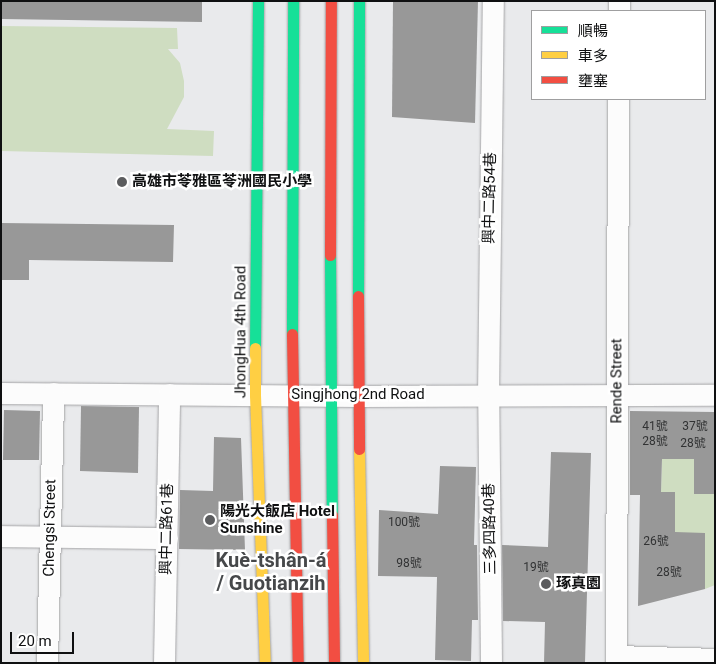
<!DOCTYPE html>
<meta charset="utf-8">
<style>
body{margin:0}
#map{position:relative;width:716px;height:664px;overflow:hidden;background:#e9eaec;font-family:Roboto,"Noto Sans TC",sans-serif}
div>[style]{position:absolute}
.green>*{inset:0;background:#cfddc1}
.building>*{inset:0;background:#989898}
.roads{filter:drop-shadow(0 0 1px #a4a4a6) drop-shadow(0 0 1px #a4a4a6)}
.street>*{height:21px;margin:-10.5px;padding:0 10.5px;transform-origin:10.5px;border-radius:10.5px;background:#fcfcfc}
.fast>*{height:11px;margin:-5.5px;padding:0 5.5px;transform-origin:5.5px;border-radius:5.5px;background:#16e098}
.slow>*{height:11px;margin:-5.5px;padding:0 5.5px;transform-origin:5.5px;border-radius:5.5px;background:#ffcf43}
.jam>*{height:11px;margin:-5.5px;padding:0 5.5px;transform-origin:5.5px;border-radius:5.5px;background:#f24e42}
.dots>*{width:14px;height:14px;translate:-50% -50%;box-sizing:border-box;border:2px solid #fff;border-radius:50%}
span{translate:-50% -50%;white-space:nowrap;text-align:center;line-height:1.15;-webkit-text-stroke:5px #fff;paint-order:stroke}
.number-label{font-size:12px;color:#313233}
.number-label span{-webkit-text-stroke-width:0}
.poi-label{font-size:15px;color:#0f1011;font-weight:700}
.left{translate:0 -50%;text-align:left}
.street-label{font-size:15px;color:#0f1011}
.district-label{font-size:20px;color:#46484a;font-weight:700}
.frame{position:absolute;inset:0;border:2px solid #0f1011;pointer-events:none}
.legend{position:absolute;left:531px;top:10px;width:175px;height:90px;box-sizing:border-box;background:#fff;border:1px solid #9f9fa0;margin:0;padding:6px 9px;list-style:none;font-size:15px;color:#0f1011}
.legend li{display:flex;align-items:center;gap:10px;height:25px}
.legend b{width:25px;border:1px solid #9f9fa0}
.scale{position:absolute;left:10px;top:632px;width:64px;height:22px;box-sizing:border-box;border:2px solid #0f1011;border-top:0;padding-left:6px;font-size:15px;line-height:18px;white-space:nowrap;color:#0f1011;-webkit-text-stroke:4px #fff;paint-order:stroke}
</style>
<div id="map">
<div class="green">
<div style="clip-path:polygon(1px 26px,177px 28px,178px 49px,168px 49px,180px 63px,184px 81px,184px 97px,167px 129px,214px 131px,213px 156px,1px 151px)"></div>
<div style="clip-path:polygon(662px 459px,694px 459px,694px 494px,715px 494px,715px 585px,705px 589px,705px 533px,683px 533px,675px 547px,675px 493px,661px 492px)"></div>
</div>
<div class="building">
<div style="clip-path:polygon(1px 1px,202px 1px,202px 22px,1px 19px)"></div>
<div style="clip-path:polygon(393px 1px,478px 1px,475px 123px,392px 117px)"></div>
<div style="clip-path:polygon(1px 223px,174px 225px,173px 262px,29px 260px,29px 280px,1px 280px)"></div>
<div style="clip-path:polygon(81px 406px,139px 407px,138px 473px,80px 471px)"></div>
<div style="clip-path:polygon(4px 410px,40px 411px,39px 460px,3px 460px)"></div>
<div style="clip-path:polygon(630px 411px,715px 412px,715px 494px,694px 494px,694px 459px,662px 459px,661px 492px,675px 492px,675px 532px,705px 533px,705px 589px,638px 606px,640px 495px,630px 495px)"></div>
<div style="clip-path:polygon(214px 437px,241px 438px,245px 550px,179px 549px,180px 490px,213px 491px)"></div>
<div style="clip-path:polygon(551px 452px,591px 453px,585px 663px,544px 663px,545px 622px,503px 621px,502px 545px,548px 547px)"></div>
<div style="clip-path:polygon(440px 466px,476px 467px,474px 545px,477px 545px,478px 620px,472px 620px,471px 661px,435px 660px,437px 577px,378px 576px,379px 510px,438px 514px)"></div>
</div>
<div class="roads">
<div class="street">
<div style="left:619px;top:11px;width:10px;rotate:-90deg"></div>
<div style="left:1px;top:393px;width:357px;rotate:0.5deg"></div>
<div style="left:358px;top:396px;width:357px;rotate:-0.2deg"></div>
<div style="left:1px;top:536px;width:166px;rotate:0.7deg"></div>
<div style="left:616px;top:656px;width:99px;rotate:1.7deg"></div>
<div style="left:47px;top:663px;width:270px;rotate:-88.7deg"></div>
<div style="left:164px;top:663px;width:269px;rotate:-88.9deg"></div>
<div style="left:491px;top:663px;width:268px;rotate:-90.6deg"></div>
<div style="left:488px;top:395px;width:394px;rotate:-89.3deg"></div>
<div style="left:616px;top:663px;width:564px;rotate:-89.8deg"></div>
</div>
<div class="fast">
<div style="left:330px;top:255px;width:260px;rotate:89.6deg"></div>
<div style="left:358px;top:296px;width:295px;rotate:-89.8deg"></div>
<div style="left:292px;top:334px;width:333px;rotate:-89.8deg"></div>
<div style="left:255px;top:348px;width:347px;rotate:-89.5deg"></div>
</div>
<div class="slow">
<div style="left:255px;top:348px;width:47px;rotate:90deg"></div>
<div style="left:255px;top:395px;width:268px;rotate:87.9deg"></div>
<div style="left:359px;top:449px;width:214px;rotate:88.9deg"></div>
</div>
<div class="jam">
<div style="left:330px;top:255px;width:254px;rotate:-89.8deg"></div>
<div style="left:358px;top:296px;width:153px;rotate:89.6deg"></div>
<div style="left:292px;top:334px;width:329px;rotate:89deg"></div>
<div style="left:332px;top:515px;width:148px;rotate:89.2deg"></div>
</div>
</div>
<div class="dots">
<div style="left:122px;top:182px;background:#5b5c5e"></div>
<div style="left:210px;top:520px;background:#5b5c5e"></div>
<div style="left:546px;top:584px;background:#5b5c5e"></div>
</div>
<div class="number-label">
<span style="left:655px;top:427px">41號</span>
<span style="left:695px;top:427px">37號</span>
<span style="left:655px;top:442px">28號</span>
<span style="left:693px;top:444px">28號</span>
<span style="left:404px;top:523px">100號</span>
<span style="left:656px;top:542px">26號</span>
<span style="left:409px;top:564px">98號</span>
<span style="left:536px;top:568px">19號</span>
<span style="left:669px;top:573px">28號</span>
</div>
<div class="poi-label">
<span class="left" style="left:132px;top:182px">高雄市苓雅區苓洲國民小學</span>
<span class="left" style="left:220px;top:520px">陽光大飯店 Hotel<br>Sunshine</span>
<span class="left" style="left:556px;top:584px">琢真園</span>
</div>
<div class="street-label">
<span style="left:490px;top:198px;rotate:-89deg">興中二路54巷</span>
<span style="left:241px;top:332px;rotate:-90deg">JhongHua 4th Road</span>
<span style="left:617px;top:381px;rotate:-90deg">Rende Street</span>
<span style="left:358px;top:395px">Singjhong 2nd Road</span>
<span style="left:50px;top:528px;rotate:-89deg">Chengsi Street</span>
<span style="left:167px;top:529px;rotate:-89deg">興中二路61巷</span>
<span style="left:490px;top:529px;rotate:-91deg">三多四路40巷</span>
</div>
<div class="district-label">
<span style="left:271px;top:572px">Kuè-tshân-á<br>/ Guotianzih</span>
</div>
<div class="frame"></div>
<ul class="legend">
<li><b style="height:6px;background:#16e098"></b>順暢</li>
<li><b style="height:6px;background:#ffcf43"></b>車多</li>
<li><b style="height:6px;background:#f24e42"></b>壅塞</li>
</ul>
<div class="scale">20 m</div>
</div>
